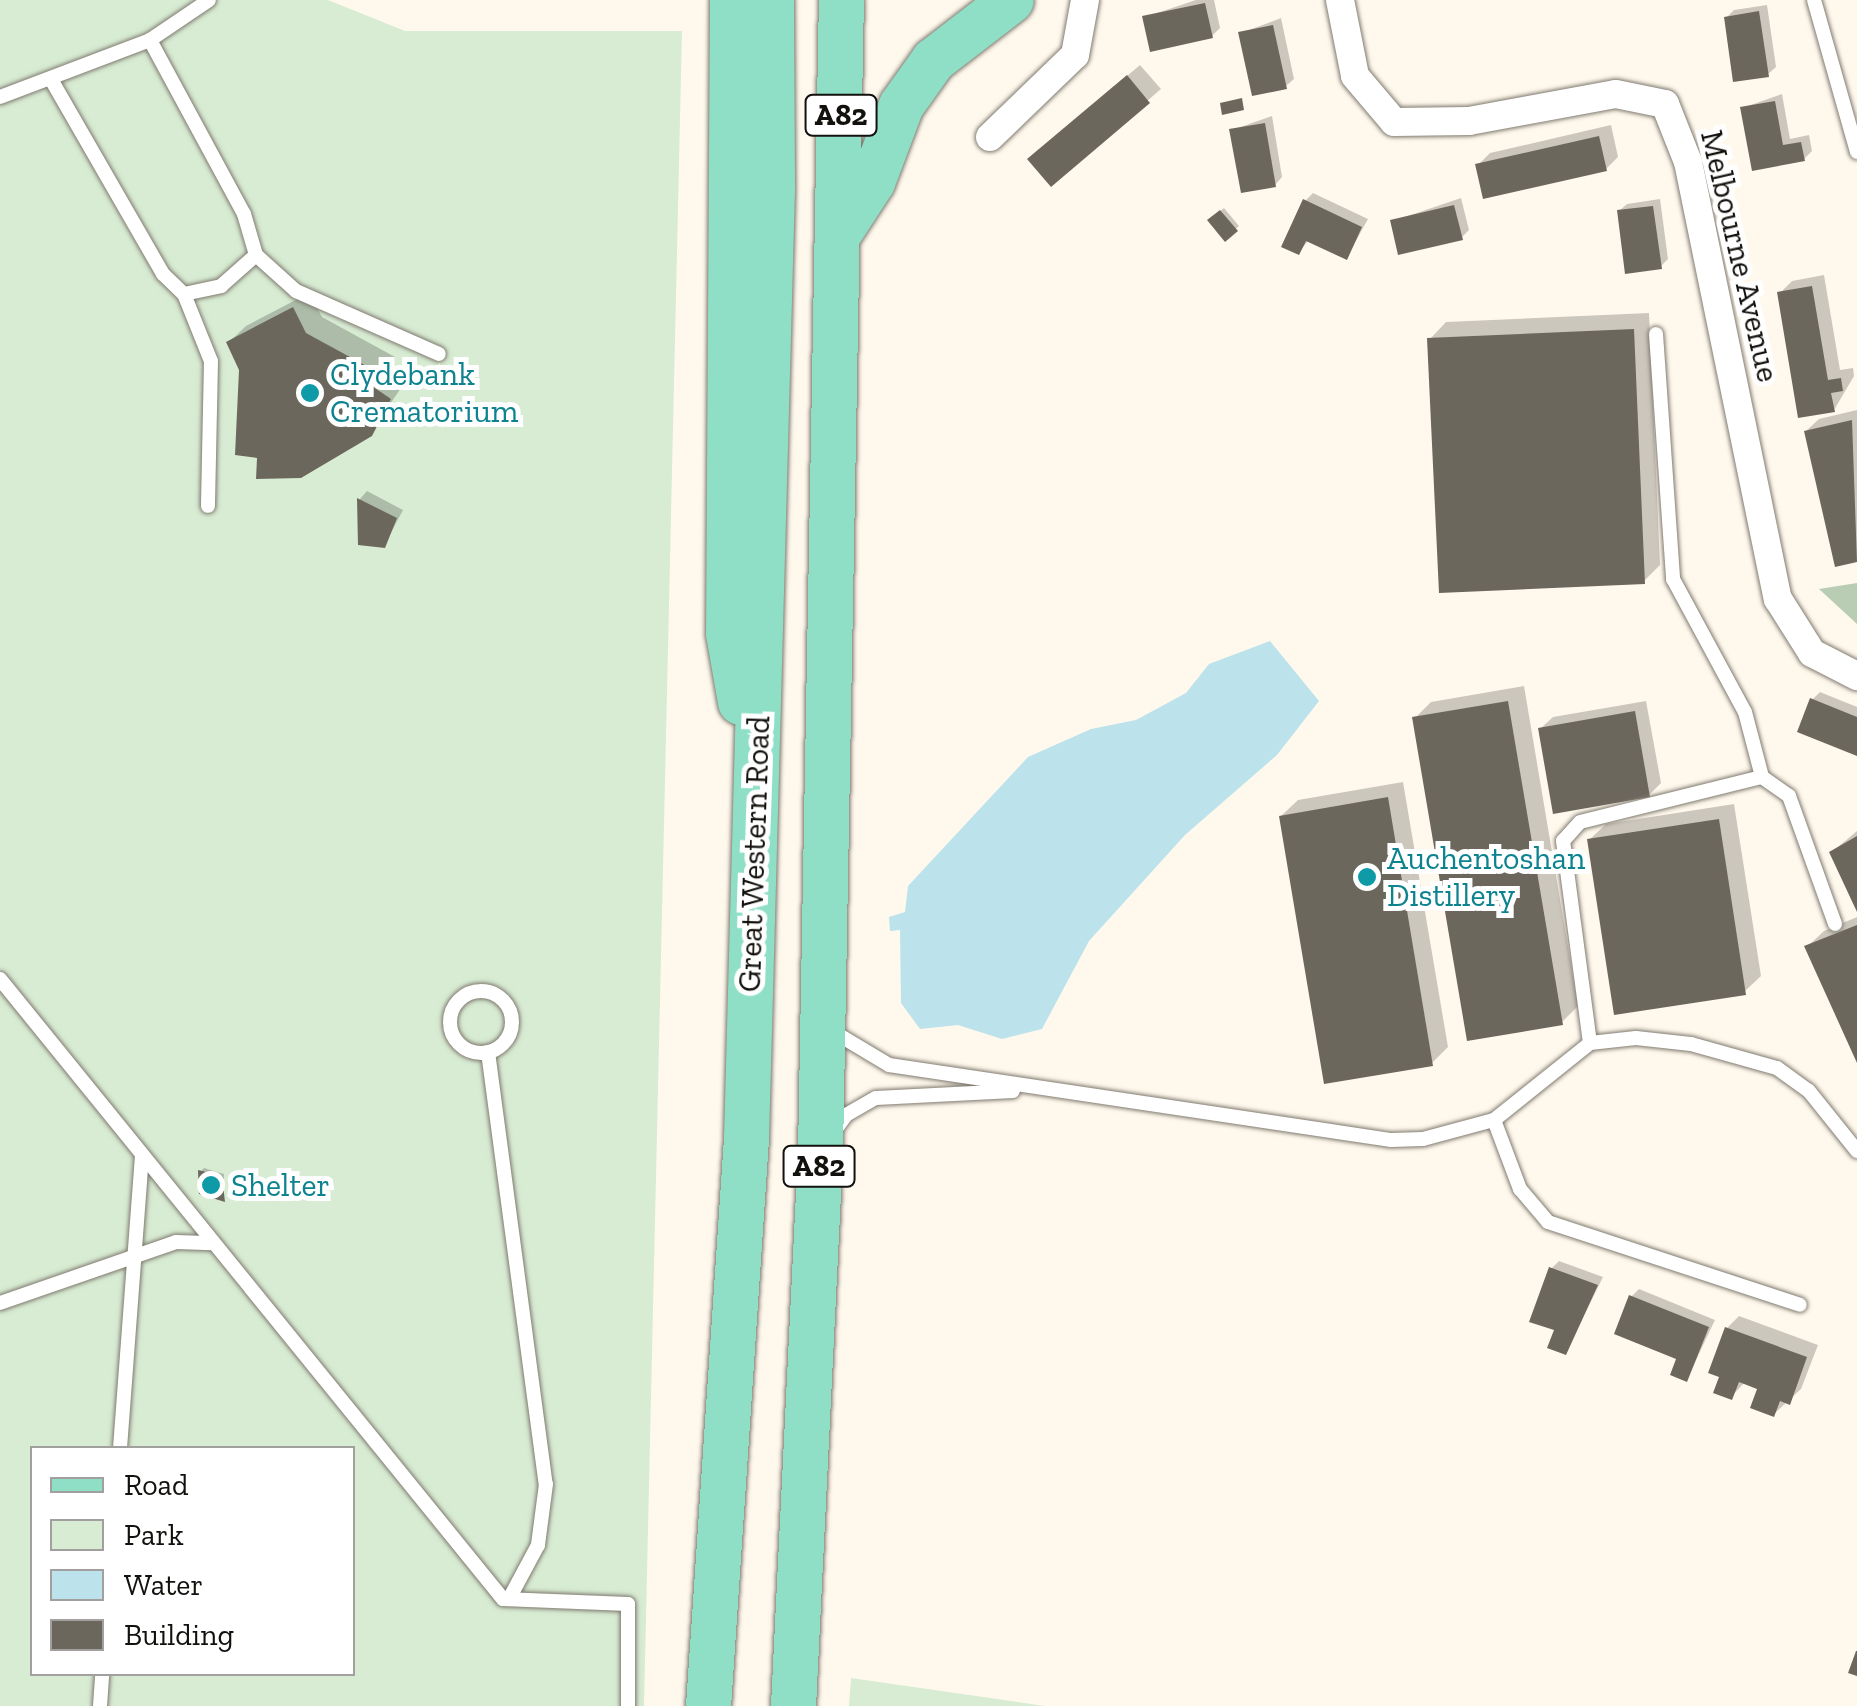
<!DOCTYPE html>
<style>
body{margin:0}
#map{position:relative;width:1857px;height:1706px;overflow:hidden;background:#fff9ed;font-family:"Zilla Slab",serif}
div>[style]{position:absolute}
.green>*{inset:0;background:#d7ecd3}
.forest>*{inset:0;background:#b8cdb4}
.water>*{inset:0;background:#bce2eb}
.shadow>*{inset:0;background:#0003}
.building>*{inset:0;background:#6c675d}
.roads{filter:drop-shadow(0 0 2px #807a70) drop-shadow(0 0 2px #807a70)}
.service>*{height:14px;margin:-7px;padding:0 7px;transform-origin:7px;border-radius:7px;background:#fff}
.service>.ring{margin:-7px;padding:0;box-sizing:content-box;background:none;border:14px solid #fff;border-radius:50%}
.minor>*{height:28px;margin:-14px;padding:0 14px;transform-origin:14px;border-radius:14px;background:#fff}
.primary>*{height:45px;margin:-22.5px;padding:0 22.5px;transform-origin:22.5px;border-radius:22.5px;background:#8fdfc7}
.dots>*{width:28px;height:28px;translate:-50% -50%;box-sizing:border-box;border:5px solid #fff;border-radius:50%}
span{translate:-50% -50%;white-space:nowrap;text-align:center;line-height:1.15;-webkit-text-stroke:10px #fff;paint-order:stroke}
.shield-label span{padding:2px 8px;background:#fff;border:2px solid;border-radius:8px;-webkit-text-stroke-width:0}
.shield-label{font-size:30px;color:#13110d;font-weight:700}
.street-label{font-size:32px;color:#13110d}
.culture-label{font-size:32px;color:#0d838f}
.left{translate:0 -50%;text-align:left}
.legend{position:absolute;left:30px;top:1446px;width:325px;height:230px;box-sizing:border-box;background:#fff;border:2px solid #a1a09e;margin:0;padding:12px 18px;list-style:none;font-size:30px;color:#13110d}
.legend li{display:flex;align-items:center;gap:20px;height:50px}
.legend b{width:50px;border:2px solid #a1a09e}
</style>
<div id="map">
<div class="green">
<div style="clip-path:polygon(evenodd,0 0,328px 0,405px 31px,682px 31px,644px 1706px,0 1706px,0 0,32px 1448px,352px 1448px,352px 1674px,32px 1674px,32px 1448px)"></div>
<div style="clip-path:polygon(851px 1678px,1045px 1706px,849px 1706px)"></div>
</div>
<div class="forest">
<div style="clip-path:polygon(1857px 583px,1857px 624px,1819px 589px)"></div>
</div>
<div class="water">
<div style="clip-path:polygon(1270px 641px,1319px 701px,1277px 755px,1185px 835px,1089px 941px,1042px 1029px,1002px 1039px,958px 1025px,920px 1029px,901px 1003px,900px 930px,890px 931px,889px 917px,905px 912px,908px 886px,1028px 757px,1091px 729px,1136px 720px,1186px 693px,1209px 664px)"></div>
</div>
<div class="shadow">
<div style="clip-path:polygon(1196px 0,1214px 0,1220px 28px,1212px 36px,1145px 17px)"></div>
<div style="clip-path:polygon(1767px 5px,1776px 67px,1768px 74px,1726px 18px,1734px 10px)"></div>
<div style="clip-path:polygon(1281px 18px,1294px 79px,1286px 86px,1241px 33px)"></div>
<div style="clip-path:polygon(1140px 65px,1161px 89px,1051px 184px,1043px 147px)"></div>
<div style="clip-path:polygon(1782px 94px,1790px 139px,1809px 135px,1812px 151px,1804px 159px,1754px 168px,1742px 108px)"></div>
<div style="clip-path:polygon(1272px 116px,1282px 177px,1275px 185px,1232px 130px)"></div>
<div style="clip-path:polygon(1611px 125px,1618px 157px,1606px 169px,1478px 165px,1490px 153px)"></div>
<div style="clip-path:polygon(1313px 193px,1368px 219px,1347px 257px,1309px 240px,1299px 252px,1305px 201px)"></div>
<div style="clip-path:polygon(1461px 198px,1469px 230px,1461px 238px,1393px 221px)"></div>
<div style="clip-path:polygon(1660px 199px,1668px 259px,1660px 267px,1619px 211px,1627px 204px)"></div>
<div style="clip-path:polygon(1224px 208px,1239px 226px,1225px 238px,1210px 220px)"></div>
<div style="clip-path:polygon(1824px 275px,1840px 370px,1853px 368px,1854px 376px,1834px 410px,1780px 293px,1792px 281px)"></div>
<div style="clip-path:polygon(309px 293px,322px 317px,395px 357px,387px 369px,405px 382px,370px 434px,260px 456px,242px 369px,229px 342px,246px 326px)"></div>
<div style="clip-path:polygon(1649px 313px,1660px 565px,1644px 581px,1430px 339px,1446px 322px)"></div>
<div style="clip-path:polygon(1857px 410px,1857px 559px,1836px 564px,1806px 431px,1819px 419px)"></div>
<div style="clip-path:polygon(367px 491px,403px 510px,384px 546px,361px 543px,360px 499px)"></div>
<div style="clip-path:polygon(1524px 686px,1578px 1006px,1562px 1022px,1415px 718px,1431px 702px)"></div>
<div style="clip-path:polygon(1820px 692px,1857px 707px,1857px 753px,1812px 700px)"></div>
<div style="clip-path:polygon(1646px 701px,1661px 783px,1649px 795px,1540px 729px,1553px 717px)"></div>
<div style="clip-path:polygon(1403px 782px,1448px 1047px,1432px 1063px,1281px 816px,1298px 800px)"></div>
<div style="clip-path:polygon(1734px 804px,1761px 976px,1744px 992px,1589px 840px,1606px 824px)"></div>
<div style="clip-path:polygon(1857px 831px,1857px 906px,1832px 852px)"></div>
<div style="clip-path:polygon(1857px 917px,1857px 1056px,1807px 947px,1824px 931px)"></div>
<div style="clip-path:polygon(204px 1168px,224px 1174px,224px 1200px,201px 1171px)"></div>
<div style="clip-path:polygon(1559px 1261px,1603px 1277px,1566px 1352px,1551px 1269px)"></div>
<div style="clip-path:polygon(1639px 1289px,1715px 1320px,1687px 1379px,1680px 1358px,1631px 1297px)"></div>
<div style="clip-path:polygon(1739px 1316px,1818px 1345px,1801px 1389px,1774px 1414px,1760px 1388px,1745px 1382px,1731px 1397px,1722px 1375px,1727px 1328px)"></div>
</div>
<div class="building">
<div style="clip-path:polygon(1205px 3px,1213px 38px,1150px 52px,1142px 16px)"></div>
<div style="clip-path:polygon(1759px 11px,1769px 77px,1733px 82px,1724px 17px)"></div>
<div style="clip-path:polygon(1273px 25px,1287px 89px,1252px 96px,1238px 32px)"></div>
<div style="clip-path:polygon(1127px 75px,1150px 103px,1051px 187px,1027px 159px)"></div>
<div style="clip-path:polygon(1242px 98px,1244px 110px,1222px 115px,1220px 103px)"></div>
<div style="clip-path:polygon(1775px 101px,1783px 145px,1801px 142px,1805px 161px,1752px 171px,1740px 107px)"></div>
<div style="clip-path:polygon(1265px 123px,1276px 187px,1241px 193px,1229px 129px)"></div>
<div style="clip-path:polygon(1599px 136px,1607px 171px,1483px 199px,1475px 164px)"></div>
<div style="clip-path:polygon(1303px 199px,1362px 227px,1347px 260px,1306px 241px,1299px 255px,1281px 247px)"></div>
<div style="clip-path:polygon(1454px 205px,1463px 240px,1398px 255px,1390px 220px)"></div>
<div style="clip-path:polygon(1653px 206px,1662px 269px,1625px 274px,1617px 210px)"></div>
<div style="clip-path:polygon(1220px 210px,1238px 231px,1225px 242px,1207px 220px)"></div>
<div style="clip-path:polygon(1812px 286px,1828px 380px,1841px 378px,1843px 391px,1831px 393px,1835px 412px,1798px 418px,1777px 292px)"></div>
<div style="clip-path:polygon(293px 307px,306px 333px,381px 374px,372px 386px,391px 399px,372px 436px,301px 478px,256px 479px,257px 458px,235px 455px,239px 370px,226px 342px)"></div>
<div style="clip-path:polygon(1634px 329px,1645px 584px,1439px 593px,1427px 338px)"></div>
<div style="clip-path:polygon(1852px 420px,1857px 562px,1835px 567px,1804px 431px)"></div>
<div style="clip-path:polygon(357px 498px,397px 518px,385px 548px,358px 545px)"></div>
<div style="clip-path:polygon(1810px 698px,1857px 717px,1857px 756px,1797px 732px)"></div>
<div style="clip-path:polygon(1508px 701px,1563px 1025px,1467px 1041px,1412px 717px)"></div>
<div style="clip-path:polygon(1635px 711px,1650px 797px,1553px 814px,1538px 728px)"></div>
<div style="clip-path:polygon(1388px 797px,1433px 1066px,1324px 1084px,1279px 816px)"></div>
<div style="clip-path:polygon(1719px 819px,1746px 995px,1614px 1015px,1587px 839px)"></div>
<div style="clip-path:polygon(1857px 836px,1857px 912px,1829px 852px)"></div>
<div style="clip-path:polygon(1857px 925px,1857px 1063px,1804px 946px)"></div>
<div style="clip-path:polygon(198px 1170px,222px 1176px,225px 1202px,199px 1194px)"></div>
<div style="clip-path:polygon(1549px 1267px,1598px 1285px,1566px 1355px,1547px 1348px,1554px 1330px,1529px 1322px)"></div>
<div style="clip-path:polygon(1629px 1295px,1709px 1327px,1687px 1382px,1670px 1375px,1676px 1359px,1614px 1334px)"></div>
<div style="clip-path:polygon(1725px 1327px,1807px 1357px,1790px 1405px,1780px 1401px,1774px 1417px,1750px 1408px,1757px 1389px,1739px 1382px,1732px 1400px,1713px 1393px,1719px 1377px,1708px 1373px)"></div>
<div style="clip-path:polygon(1856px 1651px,1857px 1651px,1857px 1676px,1848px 1673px)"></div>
</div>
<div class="roads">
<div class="service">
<div style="left:1814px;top:0;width:158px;rotate:74.2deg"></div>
<div style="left:52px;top:81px;width:223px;rotate:60.1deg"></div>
<div style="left:163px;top:274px;width:29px;rotate:44deg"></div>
<div style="left:184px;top:294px;width:38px;rotate:-12deg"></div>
<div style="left:221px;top:286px;width:47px;rotate:-41.5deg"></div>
<div style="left:256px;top:255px;width:43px;rotate:-106.3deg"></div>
<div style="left:244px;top:214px;width:198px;rotate:-118.4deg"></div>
<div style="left:150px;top:40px;width:71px;rotate:-34.1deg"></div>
<div style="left:0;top:97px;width:160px;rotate:-20.8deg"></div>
<div style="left:256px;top:255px;width:54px;rotate:42deg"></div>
<div style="left:296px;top:291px;width:156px;rotate:23.8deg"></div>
<div style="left:184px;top:294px;width:72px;rotate:68.1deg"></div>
<div style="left:211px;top:361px;width:145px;rotate:91.2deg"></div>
<div style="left:1656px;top:334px;width:246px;rotate:86deg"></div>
<div style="left:1673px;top:579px;width:151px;rotate:61.6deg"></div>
<div style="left:1745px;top:712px;width:67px;rotate:75.3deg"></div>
<div style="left:0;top:979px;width:798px;rotate:50.95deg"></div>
<div style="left:503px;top:1599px;width:125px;rotate:2.3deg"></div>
<div style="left:628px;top:1604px;width:102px;rotate:90deg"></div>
<div class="ring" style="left:450px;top:991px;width:48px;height:48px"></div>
<div style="left:834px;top:1032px;width:64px;rotate:31deg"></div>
<div style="left:889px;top:1065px;width:508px;rotate:8.5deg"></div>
<div style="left:1391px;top:1140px;width:32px;rotate:-2deg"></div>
<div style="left:1423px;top:1139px;width:73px;rotate:-15deg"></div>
<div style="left:1494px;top:1120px;width:123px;rotate:-38.7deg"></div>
<div style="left:1590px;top:1043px;width:46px;rotate:-6.2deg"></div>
<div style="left:1636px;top:1038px;width:55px;rotate:6.2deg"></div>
<div style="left:1691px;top:1044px;width:89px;rotate:15.6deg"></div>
<div style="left:1777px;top:1068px;width:39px;rotate:36deg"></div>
<div style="left:1809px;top:1091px;width:77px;rotate:51.3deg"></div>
<div style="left:1590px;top:1043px;width:204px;rotate:-97.6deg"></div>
<div style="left:1563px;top:841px;width:25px;rotate:-48deg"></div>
<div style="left:1580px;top:822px;width:187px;rotate:-13.9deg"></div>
<div style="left:1762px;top:777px;width:33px;rotate:35deg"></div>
<div style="left:1789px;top:796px;width:136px;rotate:70.2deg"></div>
<div style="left:488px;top:1052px;width:436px;rotate:82.4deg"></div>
<div style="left:546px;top:1484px;width:62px;rotate:97.5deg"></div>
<div style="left:538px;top:1545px;width:61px;rotate:118.2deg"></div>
<div style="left:1494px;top:1120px;width:74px;rotate:69.4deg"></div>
<div style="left:1520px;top:1189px;width:43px;rotate:49.7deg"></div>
<div style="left:1548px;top:1222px;width:265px;rotate:18.2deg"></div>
<div style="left:833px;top:1133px;width:22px;rotate:-54deg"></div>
<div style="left:846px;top:1115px;width:34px;rotate:-30deg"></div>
<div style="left:876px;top:1098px;width:137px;rotate:-2.9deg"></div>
<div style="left:0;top:1303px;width:186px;rotate:-19.1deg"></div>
<div style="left:176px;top:1242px;width:37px;rotate:2deg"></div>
<div style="left:120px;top:1448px;width:291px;rotate:-85.7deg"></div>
<div style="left:100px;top:1706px;width:32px;rotate:-86deg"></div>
</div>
<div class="minor">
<div style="left:1340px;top:0;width:77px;rotate:78.8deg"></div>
<div style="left:1355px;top:76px;width:60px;rotate:49.7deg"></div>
<div style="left:1394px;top:122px;width:75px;rotate:-0.8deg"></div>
<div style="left:1469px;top:121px;width:149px;rotate:-10.4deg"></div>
<div style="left:1616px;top:94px;width:50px;rotate:11.5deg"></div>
<div style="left:1665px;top:104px;width:62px;rotate:68.4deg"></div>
<div style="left:1688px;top:162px;width:446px;rotate:78.4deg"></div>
<div style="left:1778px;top:599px;width:64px;rotate:57.8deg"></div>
<div style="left:1812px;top:653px;width:51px;rotate:27.1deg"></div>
<div style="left:990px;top:137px;width:118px;rotate:-44deg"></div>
<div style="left:1075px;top:55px;width:56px;rotate:-79.7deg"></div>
</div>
<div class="primary">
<div style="left:732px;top:0;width:633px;rotate:90.36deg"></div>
<div style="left:728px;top:633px;width:70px;rotate:80.1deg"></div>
<div style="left:840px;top:231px;width:59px;rotate:-56.9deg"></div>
<div style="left:872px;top:182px;width:82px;rotate:-69.4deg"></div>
<div style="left:901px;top:105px;width:55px;rotate:-54.6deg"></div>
<div style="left:933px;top:60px;width:98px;rotate:-37.6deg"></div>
<div style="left:708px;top:1706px;width:569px;rotate:-86.17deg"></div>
<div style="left:746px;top:1138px;width:951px;rotate:-88.43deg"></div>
<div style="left:772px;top:187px;width:187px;rotate:-90.3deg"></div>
<div style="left:793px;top:1706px;width:555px;rotate:-87.21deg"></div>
<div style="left:820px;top:1152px;width:1152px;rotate:-88.96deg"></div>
</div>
</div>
<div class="dots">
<div style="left:310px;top:393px;background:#0f9aa8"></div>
<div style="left:1367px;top:877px;background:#0f9aa8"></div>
<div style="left:211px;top:1185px;background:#0f9aa8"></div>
</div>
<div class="shield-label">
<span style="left:841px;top:115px">A82</span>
<span style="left:819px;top:1166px">A82</span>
</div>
<div class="street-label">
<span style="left:1740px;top:256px;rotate:77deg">Melbourne Avenue</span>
<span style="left:754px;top:854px;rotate:-88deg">Great Western Road</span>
</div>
<div class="culture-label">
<span class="left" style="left:330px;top:393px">Clydebank<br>Crematorium</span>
<span class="left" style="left:1387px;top:877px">Auchentoshan<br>Distillery</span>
<span class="left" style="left:231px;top:1185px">Shelter</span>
</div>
<ul class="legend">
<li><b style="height:12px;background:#8fdfc7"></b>Road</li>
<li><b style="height:28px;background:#d7ecd3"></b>Park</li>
<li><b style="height:28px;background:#bce2eb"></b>Water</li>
<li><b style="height:28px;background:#6c675d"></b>Building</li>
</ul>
</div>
